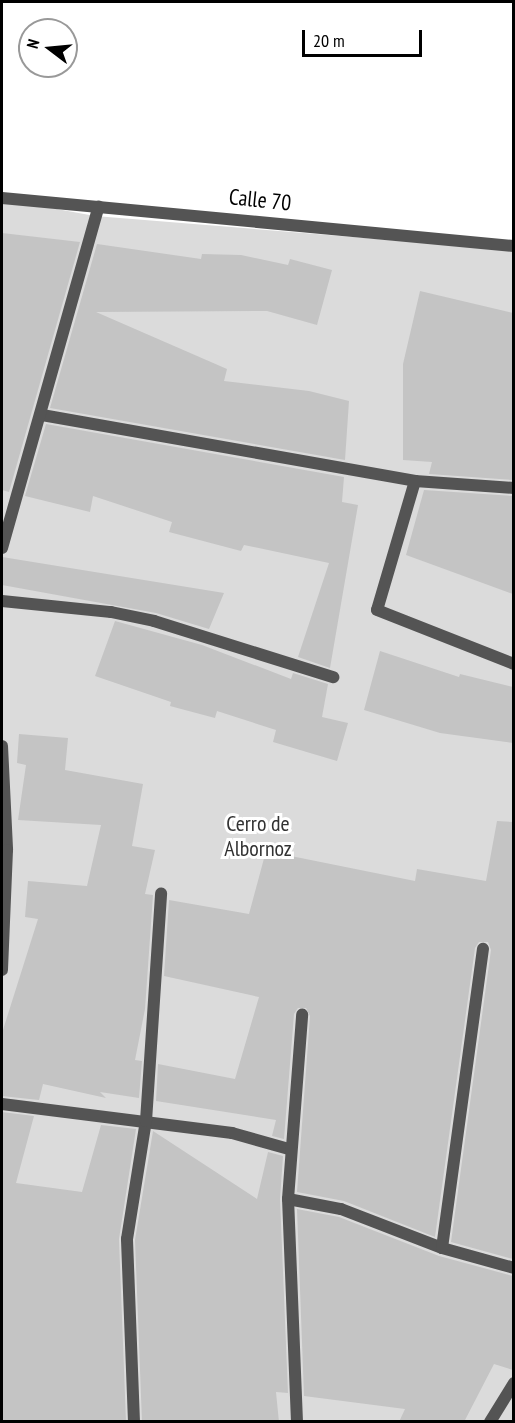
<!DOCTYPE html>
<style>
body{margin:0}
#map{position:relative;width:515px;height:1423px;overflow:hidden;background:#fff;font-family:"PT Sans Narrow",sans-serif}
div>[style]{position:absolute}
.green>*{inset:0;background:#dbdbdb}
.building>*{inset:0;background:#c4c4c4}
.minor>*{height:12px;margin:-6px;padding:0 6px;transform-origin:6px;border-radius:6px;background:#545454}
.tertiary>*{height:12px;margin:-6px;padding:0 6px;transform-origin:6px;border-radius:6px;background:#545454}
span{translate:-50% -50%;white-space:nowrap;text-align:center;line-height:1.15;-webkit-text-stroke:6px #fff;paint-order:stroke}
.street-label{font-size:22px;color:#000}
.park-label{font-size:22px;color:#323232}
.frame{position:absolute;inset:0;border:3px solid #000;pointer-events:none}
.north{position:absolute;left:18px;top:18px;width:60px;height:60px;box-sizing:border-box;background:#fff;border:2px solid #999;border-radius:50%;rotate:286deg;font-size:16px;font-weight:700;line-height:24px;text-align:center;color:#000}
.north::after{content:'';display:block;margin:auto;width:21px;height:27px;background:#000;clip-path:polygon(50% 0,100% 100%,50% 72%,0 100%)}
.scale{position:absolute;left:302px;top:30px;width:120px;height:27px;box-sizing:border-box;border:3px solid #000;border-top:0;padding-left:8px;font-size:18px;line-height:21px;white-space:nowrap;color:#000;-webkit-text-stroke:4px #fff;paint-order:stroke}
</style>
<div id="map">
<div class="green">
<div style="clip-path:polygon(2px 199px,95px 216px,513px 250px,513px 1421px,2px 1421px)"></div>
</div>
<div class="building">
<div style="clip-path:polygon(2px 233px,80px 242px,9px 492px,2px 490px)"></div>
<div style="clip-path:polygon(97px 244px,201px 259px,202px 254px,241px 255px,288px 265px,290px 259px,332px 270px,317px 325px,267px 311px,96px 312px,227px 369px,224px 381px,309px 391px,349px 401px,345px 460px,50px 408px)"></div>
<div style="clip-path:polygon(420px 291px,513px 313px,513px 480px,429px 474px,432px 462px,403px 460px,403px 364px)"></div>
<div style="clip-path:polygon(46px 424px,344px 477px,342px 502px,358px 505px,330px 668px,298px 657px,329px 563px,244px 545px,241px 551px,169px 532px,172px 522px,93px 496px,90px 512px,25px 496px)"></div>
<div style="clip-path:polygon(424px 490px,513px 496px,513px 594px,406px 555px)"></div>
<div style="clip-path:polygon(2px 557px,224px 593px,209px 629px,156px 613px,2px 585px)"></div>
<div style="clip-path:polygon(115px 621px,202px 645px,291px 679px,293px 673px,328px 684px,322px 717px,348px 723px,337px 761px,273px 742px,276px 730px,217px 711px,215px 718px,170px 706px,171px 702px,95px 676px)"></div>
<div style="clip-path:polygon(380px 651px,459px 677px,460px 674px,513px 687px,513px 743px,440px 733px,364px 710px)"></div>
<div style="clip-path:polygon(19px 734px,68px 738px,65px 770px,143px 784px,132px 846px,155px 850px,145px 894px,153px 895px,145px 1009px,135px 1060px,142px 1061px,139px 1098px,100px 1092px,106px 1098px,43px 1084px,39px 1100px,2px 1096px,2px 1033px,38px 919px,25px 917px,28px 881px,87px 886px,101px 825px,18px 820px,26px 765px,17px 763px)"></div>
<div style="clip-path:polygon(497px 821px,513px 822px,513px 1259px,451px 1242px,491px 950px,488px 942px,479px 942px,475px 948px,435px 1237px,344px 1201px,297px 1192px,310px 1016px,306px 1008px,298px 1008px,294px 1014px,284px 1139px,272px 1136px,276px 1120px,156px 1101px,158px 1064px,235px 1079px,259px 997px,164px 976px,169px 900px,249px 914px,266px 851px,415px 881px,417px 869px,486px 881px)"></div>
<div style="clip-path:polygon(2px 1112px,34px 1116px,16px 1183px,82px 1192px,101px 1125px,136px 1129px,119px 1239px,126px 1422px,2px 1422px)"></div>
<div style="clip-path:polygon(153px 1131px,257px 1199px,268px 1152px,283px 1156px,280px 1199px,288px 1393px,276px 1392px,279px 1422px,142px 1422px,135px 1240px)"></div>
<div style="clip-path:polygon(297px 1209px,339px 1217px,439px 1256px,513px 1276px,513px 1370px,494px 1364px,464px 1422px,399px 1422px,405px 1409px,304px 1396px)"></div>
</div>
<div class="minor">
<div style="left:42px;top:415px;width:379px;rotate:10deg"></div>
<div style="left:415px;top:481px;width:99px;rotate:4deg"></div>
<div style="left:415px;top:481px;width:134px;rotate:106.4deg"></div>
<div style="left:377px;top:610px;width:147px;rotate:21.5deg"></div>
<div style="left:2px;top:548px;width:355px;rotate:-74.2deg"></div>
<div style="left:2px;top:601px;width:110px;rotate:5.8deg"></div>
<div style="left:111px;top:612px;width:44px;rotate:11.8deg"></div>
<div style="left:154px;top:621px;width:188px;rotate:17.4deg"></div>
<div style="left:2px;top:746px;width:104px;rotate:87.2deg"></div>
<div style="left:7px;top:850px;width:120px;rotate:92.4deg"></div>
<div style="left:2px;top:1104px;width:232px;rotate:7.2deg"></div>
<div style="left:232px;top:1133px;width:59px;rotate:15.7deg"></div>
<div style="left:288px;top:1199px;width:54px;rotate:10.7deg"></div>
<div style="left:341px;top:1209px;width:108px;rotate:21.1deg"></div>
<div style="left:442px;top:1248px;width:75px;rotate:15.5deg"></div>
<div style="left:442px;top:1248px;width:302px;rotate:-82.2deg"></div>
<div style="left:134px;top:1422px;width:183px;rotate:-92.2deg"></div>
<div style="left:127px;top:1239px;width:120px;rotate:-80.9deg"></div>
<div style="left:146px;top:1121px;width:228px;rotate:-86.2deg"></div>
<div style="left:297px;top:1422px;width:223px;rotate:-92.3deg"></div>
<div style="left:288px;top:1199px;width:185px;rotate:-85.6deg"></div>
<div style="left:490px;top:1422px;width:46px;rotate:-58.4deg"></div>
</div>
<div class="tertiary">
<div style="left:2px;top:198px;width:514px;rotate:5.36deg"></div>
</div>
<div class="street-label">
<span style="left:260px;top:200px;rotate:6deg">Calle 70</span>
</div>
<div class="park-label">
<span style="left:258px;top:836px">Cerro de<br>Albornoz</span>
</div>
<div class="frame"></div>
<div class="north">N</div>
<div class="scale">20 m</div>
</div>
